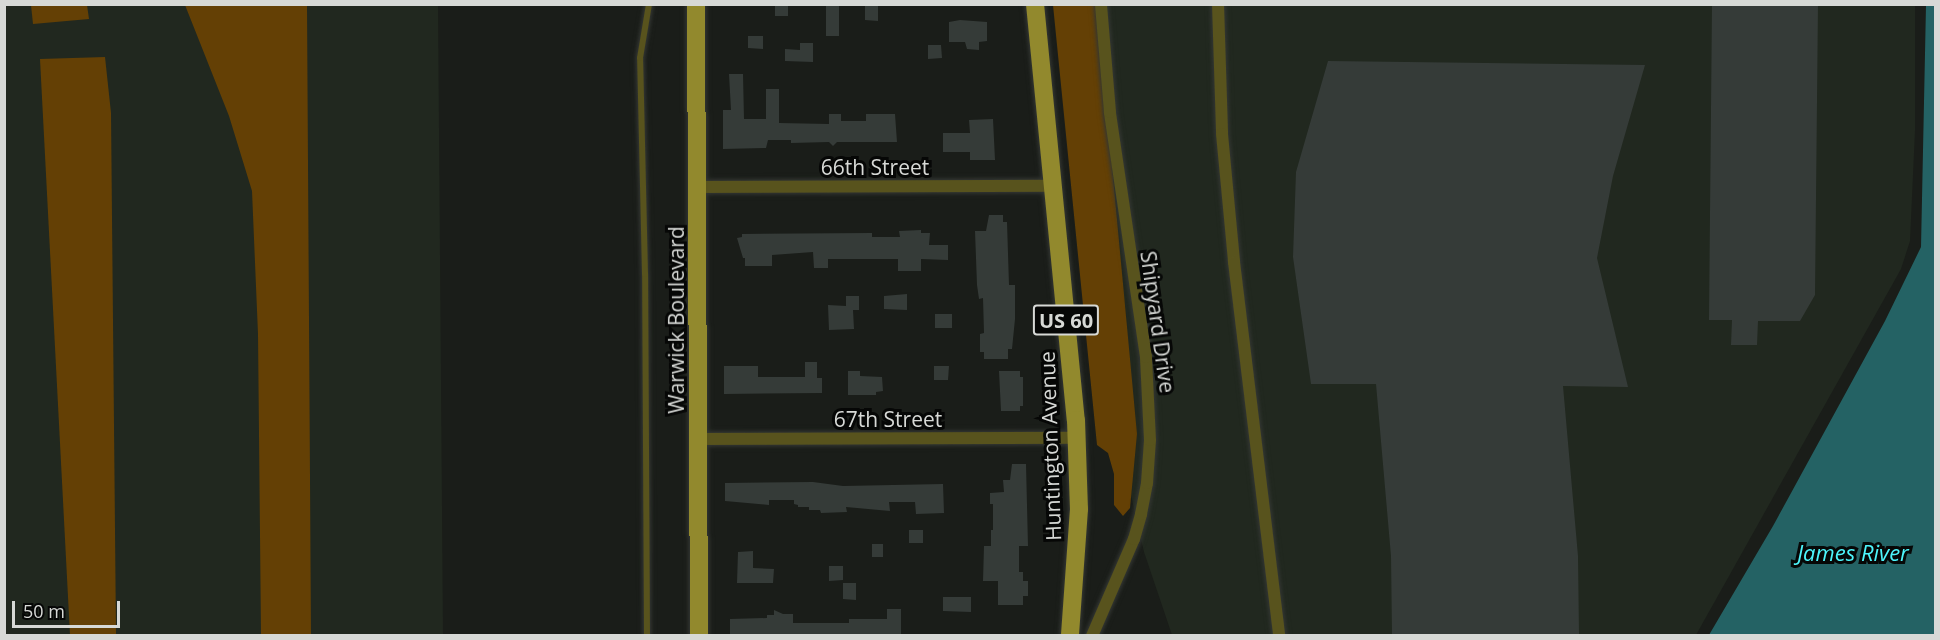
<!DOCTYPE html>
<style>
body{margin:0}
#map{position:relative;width:1940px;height:640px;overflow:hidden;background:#1a1d19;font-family:"Open Sans",sans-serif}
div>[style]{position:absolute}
.built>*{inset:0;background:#21281f}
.forest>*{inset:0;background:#644005}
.water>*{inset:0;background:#246264}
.building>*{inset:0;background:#353b38}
.roads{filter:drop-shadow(0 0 2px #343733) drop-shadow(0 0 2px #343733)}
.lane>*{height:6px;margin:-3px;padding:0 3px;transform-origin:3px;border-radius:3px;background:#58531d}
.street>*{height:12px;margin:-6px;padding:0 6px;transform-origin:6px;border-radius:6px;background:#58531d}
.primary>*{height:18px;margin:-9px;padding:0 9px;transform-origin:9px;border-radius:9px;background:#92892d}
span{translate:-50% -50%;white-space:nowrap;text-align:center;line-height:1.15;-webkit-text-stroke:6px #060706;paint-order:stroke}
.shield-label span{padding:2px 4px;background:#060706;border:2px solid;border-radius:4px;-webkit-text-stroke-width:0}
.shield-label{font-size:20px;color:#d7d9d6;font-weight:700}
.street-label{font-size:21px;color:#d7d9d6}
.water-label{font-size:22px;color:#4df5fb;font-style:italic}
.frame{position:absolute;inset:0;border:6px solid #d7d9d6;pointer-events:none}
.scale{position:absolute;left:12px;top:601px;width:108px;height:27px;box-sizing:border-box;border:3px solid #d7d9d6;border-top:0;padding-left:8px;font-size:18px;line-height:21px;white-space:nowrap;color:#d7d9d6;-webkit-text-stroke:4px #060706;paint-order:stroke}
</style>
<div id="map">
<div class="built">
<div style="clip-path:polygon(4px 5px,438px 5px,443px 635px,5px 635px)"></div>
<div style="clip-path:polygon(1064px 5px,1915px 5px,1915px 131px,1910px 241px,1901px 269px,1696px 635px,1172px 635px,1144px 552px,1100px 360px)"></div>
</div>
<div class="forest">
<div style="clip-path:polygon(31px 5px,87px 5px,89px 19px,33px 24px)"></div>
<div style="clip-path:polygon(185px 5px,307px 5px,311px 635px,261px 635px,258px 334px,252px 191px,229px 116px)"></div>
<div style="clip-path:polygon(1053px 5px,1097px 5px,1137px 434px,1130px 508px,1123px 516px,1114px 505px,1114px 474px,1108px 453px,1097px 445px)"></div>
<div style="clip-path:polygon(105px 57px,111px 113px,116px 635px,70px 635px,40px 59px)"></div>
</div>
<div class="water">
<div style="clip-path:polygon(1926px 5px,1936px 5px,1935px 635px,1709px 635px,1773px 526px,1885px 321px,1921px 247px)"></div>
</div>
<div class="building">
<div style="clip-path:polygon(775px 4px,788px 4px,788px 16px,775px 16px)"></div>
<div style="clip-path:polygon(826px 4px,839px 4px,839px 36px,826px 36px)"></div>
<div style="clip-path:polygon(865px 4px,878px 4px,878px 21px,865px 20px)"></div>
<div style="clip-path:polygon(1712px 4px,1818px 4px,1815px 295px,1800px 321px,1758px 321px,1757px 345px,1731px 345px,1732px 320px,1709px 320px)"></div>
<div style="clip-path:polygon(960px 20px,987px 22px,987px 41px,979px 42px,979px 50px,967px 49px,965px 42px,949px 42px,949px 22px)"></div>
<div style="clip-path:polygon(748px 36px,763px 36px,763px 49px,748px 48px)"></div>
<div style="clip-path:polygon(800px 43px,813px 43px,813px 62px,785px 61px,785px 49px,800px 50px)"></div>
<div style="clip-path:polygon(928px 45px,941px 45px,942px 58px,928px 59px)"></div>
<div style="clip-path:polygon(1328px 61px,1645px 65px,1613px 176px,1597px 258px,1628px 387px,1563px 386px,1578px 556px,1579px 634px,1392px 634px,1391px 556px,1376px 384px,1311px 384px,1293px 257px,1296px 172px)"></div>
<div style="clip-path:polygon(729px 74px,743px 74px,744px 119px,766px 119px,766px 89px,779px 89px,779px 123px,829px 124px,829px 114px,841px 114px,841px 121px,866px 121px,866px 114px,895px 114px,897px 142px,837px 142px,833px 146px,829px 142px,791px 143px,791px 140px,768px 140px,766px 148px,723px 149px,723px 110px,731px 110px)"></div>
<div style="clip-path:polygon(993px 119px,995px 160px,970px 160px,970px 152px,943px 152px,943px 133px,970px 133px,969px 120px)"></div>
<div style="clip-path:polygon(989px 215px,1003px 215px,1003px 222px,1007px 222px,1009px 285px,1015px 285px,1015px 319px,1012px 349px,1008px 349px,1008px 359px,984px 359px,984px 352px,980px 352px,980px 334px,984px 333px,983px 298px,979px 299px,977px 285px,975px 231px,986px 231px)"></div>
<div style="clip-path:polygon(921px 230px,921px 233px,930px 233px,929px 245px,948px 245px,948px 260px,921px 259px,921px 271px,898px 271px,898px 259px,828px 259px,828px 268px,814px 268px,813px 252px,772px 255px,772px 266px,745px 266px,745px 258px,743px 258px,737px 238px,742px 237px,742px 234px,872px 233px,872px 237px,900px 237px,899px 231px)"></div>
<div style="clip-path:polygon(907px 294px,907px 310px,884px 309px,884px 296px)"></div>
<div style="clip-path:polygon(846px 296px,859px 296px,859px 310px,853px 310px,854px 329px,829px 330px,828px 305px,846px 306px)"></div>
<div style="clip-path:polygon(935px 314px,952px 314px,952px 328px,935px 328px)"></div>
<div style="clip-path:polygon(805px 362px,817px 362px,817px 378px,822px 378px,822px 393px,724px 394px,724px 366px,758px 366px,758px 377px,805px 377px)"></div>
<div style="clip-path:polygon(934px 366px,949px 366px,948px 380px,934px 380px)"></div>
<div style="clip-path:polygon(848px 371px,860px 371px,860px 376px,882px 377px,883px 391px,876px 392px,876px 395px,848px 395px)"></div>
<div style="clip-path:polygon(999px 371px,1020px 371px,1020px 377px,1023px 377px,1023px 406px,1020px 406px,1020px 411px,1001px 411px)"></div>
<div style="clip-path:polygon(1012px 464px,1026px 464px,1028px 546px,1019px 546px,1019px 572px,1023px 572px,1023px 581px,1028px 581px,1028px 596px,1023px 596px,1023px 605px,998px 605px,998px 581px,983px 581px,984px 546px,991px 546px,991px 530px,993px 530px,993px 504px,990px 504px,990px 493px,1004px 492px,1003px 480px,1010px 480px)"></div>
<div style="clip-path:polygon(813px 482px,843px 486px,943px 484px,944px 513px,916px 514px,915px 502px,889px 502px,890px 511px,846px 507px,847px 512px,821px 513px,820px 510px,809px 510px,809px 507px,798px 507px,798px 505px,794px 504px,794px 500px,769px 500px,769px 505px,725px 501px,725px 483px)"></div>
<div style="clip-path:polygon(909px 530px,923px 530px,923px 543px,909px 543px)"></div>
<div style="clip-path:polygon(872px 544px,883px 544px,883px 557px,872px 557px)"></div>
<div style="clip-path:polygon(753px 551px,753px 568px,774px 569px,773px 583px,737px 583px,738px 552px)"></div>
<div style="clip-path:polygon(829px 566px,843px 566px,843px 580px,829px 581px)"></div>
<div style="clip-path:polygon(843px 583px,856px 583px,856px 600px,843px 599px)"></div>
<div style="clip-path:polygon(943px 597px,971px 597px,971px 612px,943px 611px)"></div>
<div style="clip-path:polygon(887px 609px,901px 609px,901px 636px,730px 636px,730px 619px,767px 618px,767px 615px,774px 615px,774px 610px,783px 614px,793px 614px,793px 623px,849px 623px,849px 619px,887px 619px)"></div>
</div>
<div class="roads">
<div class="lane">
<div style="left:647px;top:636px;width:362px;rotate:-90.3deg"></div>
<div style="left:645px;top:274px;width:216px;rotate:-91.3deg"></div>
<div style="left:640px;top:58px;width:55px;rotate:-80.5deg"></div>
</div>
<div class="street">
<div style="left:1218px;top:4px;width:130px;rotate:88.2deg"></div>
<div style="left:1222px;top:134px;width:129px;rotate:84.6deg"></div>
<div style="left:1234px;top:262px;width:377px;rotate:83.1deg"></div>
<div style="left:698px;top:187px;width:355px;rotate:-0.2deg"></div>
<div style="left:699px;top:439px;width:378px;rotate:-0.2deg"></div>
<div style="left:1092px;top:636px;width:106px;rotate:-66.6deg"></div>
<div style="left:1134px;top:539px;width:26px;rotate:-74deg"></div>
<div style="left:1141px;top:514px;width:32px;rotate:-79deg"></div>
<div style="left:1147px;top:483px;width:43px;rotate:-86deg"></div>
<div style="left:1150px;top:440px;width:83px;rotate:-92.8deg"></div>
<div style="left:1146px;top:357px;width:248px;rotate:-98.4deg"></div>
<div style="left:1110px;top:112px;width:108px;rotate:-94.8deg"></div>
</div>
<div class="primary">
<div style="left:696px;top:4px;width:632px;rotate:89.73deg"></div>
<div style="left:1035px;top:4px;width:418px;rotate:84.4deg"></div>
<div style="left:1076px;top:420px;width:89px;rotate:88.1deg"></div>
<div style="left:1079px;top:509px;width:127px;rotate:94.1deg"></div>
</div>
</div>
<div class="shield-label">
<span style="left:1066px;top:320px">US 60</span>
</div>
<div class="street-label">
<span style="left:875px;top:167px">66th Street</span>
<span style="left:676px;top:320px;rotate:-90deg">Warwick Boulevard</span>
<span style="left:1158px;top:322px;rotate:82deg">Shipyard Drive</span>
<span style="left:888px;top:419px">67th Street</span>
<span style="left:1050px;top:446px;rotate:-92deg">Huntington Avenue</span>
</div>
<div class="water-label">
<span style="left:1853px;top:553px">James River</span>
</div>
<div class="frame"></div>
<div class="scale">50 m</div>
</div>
